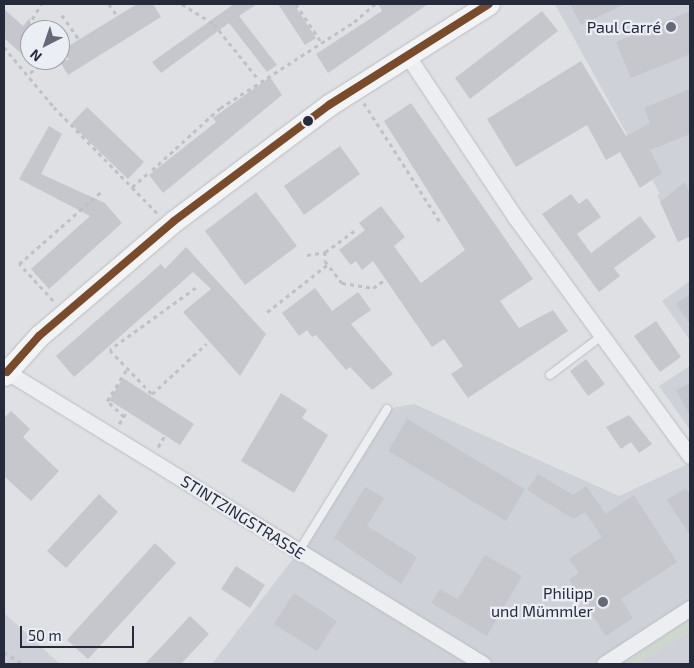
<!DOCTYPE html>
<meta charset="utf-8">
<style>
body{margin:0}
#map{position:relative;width:694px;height:668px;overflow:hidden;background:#dee0e4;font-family:"Exo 2",sans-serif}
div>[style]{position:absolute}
.built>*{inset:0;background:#ced1d8}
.green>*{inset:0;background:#ced7cf}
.building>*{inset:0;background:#c5c7cc}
.path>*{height:2.5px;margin-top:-1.25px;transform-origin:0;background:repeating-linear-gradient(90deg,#c0c1c7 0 4px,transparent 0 8px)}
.roads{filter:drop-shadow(0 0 1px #bbbdc0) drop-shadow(0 0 1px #bbbdc0)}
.lane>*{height:8px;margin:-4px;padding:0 4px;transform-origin:4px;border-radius:4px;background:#edeef1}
.street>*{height:15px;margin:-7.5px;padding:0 7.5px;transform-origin:7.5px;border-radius:7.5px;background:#edeef1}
.secondary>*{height:21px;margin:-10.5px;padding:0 10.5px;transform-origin:10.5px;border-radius:10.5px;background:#f2f4f5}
.bus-1>*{height:8px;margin:-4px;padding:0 4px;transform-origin:4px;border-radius:4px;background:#7a4b2a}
.dots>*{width:14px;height:14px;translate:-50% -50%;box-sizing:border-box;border:2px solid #ebeef4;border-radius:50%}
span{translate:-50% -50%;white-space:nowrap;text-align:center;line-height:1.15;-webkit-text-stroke:4.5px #ebeef4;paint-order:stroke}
.poi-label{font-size:16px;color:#262b3c}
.right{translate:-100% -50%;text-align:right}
.street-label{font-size:16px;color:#262b3c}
.frame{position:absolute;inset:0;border:5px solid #262b3c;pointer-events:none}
.north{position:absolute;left:20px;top:20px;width:50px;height:50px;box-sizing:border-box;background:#ebeef4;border:1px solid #9ca0aa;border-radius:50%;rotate:221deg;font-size:14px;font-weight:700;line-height:20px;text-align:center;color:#262b3c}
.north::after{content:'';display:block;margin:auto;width:18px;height:22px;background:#666a77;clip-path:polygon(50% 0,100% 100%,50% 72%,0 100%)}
.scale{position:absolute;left:20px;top:626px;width:114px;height:22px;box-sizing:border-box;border:2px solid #262b3c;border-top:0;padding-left:6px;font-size:15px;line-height:18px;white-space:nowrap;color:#262b3c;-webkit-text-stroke:4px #ebeef4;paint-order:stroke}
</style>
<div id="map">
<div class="built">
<div style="clip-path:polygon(555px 4px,690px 4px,690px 236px,678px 242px,657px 195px,660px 194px)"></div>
<div style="clip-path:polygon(690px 281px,690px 340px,662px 301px)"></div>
<div style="clip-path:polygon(690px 366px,690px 430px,659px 386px)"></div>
<div style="clip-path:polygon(414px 404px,619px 496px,690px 463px,690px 664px,212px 664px,299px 551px,387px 409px)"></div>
<div style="clip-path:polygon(4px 613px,60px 664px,4px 664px)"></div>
</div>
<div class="green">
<div style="clip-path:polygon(690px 616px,690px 632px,637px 664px,617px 664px)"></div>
</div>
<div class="building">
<div style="clip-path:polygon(137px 4px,153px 4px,161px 17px,68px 75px,59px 60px,69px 60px,62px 50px)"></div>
<div style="clip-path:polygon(234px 4px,257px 4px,239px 16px,277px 65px,267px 72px,229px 23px,161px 73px,152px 62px)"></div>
<div style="clip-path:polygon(278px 4px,294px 4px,316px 38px,305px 45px)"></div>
<div style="clip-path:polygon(378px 4px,428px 4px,328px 73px,316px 54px,382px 11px)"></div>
<div style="clip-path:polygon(570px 4px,625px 4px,581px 25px)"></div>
<div style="clip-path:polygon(4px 9px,23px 26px,30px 18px,30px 49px,24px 56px,4px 38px)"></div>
<div style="clip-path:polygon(542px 11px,558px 31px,470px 99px,455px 78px)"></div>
<div style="clip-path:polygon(690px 11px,690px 54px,631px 78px,616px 42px)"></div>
<div style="clip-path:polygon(581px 61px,626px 136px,650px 123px,644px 108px,690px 89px,690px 134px,650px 150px,662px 173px,640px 188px,620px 152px,606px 160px,587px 125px,516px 167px,487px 119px)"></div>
<div style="clip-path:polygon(270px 77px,282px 95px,163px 193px,149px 175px,216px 122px,213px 118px)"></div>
<div style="clip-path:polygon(411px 103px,533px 279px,500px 301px,519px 328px,553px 310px,568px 331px,468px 398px,451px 374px,463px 366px,444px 339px,432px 347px,373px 261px,362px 270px,356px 261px,351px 265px,339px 250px,365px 230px,359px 223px,381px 206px,405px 237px,394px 246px,421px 283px,465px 250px,384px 121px)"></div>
<div style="clip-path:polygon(87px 107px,144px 162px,128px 179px,71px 124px)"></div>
<div style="clip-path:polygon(49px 126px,62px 134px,41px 174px,105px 203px,122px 223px,49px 289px,31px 269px,90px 216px,19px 179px)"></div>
<div style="clip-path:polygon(340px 146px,360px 174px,304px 215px,284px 186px)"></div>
<div style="clip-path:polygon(685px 182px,690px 194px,690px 236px,678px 242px,660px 202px)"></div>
<div style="clip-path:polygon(256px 192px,297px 246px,245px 285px,205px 231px)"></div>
<div style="clip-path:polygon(571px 194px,579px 204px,587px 198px,601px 217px,577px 234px,591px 253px,640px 216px,656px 237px,614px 268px,620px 276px,599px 292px,542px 214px)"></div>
<div style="clip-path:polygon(186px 247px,266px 334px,240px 376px,183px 312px,211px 289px,193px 272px,74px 377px,56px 356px,161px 264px,165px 269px)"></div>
<div style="clip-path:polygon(315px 288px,332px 311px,358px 292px,371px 310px,351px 324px,393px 374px,372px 390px,350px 367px,346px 370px,316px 335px,312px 337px,307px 330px,299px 336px,282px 313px)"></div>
<div style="clip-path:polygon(690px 294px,690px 324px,676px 304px)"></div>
<div style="clip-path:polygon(656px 321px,681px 357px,660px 372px,634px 336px)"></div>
<div style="clip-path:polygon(586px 359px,605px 384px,588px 396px,570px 371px)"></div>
<div style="clip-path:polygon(123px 378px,194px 424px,180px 445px,109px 400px)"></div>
<div style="clip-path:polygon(690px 383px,690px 416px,676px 390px)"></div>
<div style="clip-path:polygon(281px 393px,307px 410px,302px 418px,328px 435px,294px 493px,241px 461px)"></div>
<div style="clip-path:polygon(11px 411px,30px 429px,23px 437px,59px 471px,31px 501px,4px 476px,4px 418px)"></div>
<div style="clip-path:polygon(629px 415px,652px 444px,639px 453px,631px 442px,621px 449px,606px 427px)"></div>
<div style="clip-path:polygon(407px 419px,525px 489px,506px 521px,388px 451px)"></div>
<div style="clip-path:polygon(538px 474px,573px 495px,586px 486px,606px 514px,634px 495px,677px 562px,621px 599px,633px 618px,606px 636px,569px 580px,579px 573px,569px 559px,602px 537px,585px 512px,573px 519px,527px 490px)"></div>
<div style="clip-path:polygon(365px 487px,384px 498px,367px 526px,417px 557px,401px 584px,334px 538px)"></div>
<div style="clip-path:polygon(686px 488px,690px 495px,690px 535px,667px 500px)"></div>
<div style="clip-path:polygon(99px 494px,118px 512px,66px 568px,47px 551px)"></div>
<div style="clip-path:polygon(155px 543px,176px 563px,88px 659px,67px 640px)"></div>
<div style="clip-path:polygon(485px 555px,522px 576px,487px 636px,431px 603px,440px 589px,458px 599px)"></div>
<div style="clip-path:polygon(236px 566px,265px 585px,250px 608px,221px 589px)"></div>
<div style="clip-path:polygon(294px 593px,337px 621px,317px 651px,274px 624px)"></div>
<div style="clip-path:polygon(190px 616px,209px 634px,181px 664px,145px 664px)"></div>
</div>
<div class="path">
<div style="left:109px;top:4px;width:16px;rotate:55deg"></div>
<div style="left:182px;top:4px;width:38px;rotate:32deg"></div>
<div style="left:214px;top:24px;width:72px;rotate:51.2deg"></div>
<div style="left:296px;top:4px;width:47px;rotate:56.3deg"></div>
<div style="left:62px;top:15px;width:29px;rotate:55deg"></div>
<div style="left:28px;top:26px;width:26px;rotate:-59deg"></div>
<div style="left:4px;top:47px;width:78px;rotate:50.2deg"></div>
<div style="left:54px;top:107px;width:148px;rotate:45.8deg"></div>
<div style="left:30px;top:73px;width:19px;rotate:-39deg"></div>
<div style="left:364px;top:103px;width:141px;rotate:57.4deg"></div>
<div style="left:152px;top:170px;width:92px;rotate:-42.4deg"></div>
<div style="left:220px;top:108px;width:159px;rotate:-32.7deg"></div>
<div style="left:354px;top:22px;width:28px;rotate:-41deg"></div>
<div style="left:132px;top:187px;width:21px;rotate:-41deg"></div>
<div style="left:325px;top:252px;width:9px;rotate:90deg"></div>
<div style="left:325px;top:261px;width:28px;rotate:52deg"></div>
<div style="left:342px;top:283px;width:31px;rotate:9deg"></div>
<div style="left:373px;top:288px;width:12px;rotate:-35deg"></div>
<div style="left:307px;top:255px;width:18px;rotate:-9deg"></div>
<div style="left:325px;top:252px;width:37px;rotate:-36deg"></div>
<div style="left:196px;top:288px;width:106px;rotate:144.2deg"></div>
<div style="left:110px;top:350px;width:61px;rotate:46.3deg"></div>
<div style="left:152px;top:394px;width:74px;rotate:-42.8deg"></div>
<div style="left:53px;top:301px;width:50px;rotate:-132.6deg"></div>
<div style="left:19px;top:264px;width:109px;rotate:-41.3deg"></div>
<div style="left:267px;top:312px;width:76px;rotate:-38.1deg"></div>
<div style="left:124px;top:417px;width:23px;rotate:-137deg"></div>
<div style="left:107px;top:401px;width:38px;rotate:-58deg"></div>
<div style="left:119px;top:424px;width:15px;rotate:-58deg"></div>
<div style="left:158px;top:447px;width:14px;rotate:-60deg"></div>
<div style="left:4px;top:652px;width:22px;rotate:32deg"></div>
</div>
<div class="roads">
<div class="lane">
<div style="left:550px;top:375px;width:66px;rotate:-37deg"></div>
<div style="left:299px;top:551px;width:167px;rotate:-58.2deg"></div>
</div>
<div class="street">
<div style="left:407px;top:55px;width:195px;rotate:56.3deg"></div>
<div style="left:515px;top:217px;width:296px;rotate:53.8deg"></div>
<div style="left:4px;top:370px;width:562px;rotate:31.54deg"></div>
<div style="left:604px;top:664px;width:103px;rotate:-33.1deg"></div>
</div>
<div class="secondary">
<div style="left:4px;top:375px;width:52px;rotate:-48.1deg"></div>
<div style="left:39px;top:336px;width:177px;rotate:-40.4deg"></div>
<div style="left:174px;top:221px;width:194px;rotate:-36.8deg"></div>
<div style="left:329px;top:105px;width:189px;rotate:-32.3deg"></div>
</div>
</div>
<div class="bus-1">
<div style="left:7px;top:372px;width:48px;rotate:-48.4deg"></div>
<div style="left:39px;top:336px;width:177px;rotate:-40.4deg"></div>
<div style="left:174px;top:221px;width:194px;rotate:-36.8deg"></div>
<div style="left:329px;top:105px;width:189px;rotate:-32.3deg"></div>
</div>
<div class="dots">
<div style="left:671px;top:27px;background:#666a77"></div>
<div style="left:308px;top:121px;background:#262b3c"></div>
<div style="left:603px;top:602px;background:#666a77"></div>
</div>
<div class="poi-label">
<span class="right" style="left:661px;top:27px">Paul Carré</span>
<span class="right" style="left:593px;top:602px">Philipp<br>und Mümmler</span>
</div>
<div class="street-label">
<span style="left:243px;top:517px;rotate:32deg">STINTZINGSTRASSE</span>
</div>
<div class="frame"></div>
<div class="north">N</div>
<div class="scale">50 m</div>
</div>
